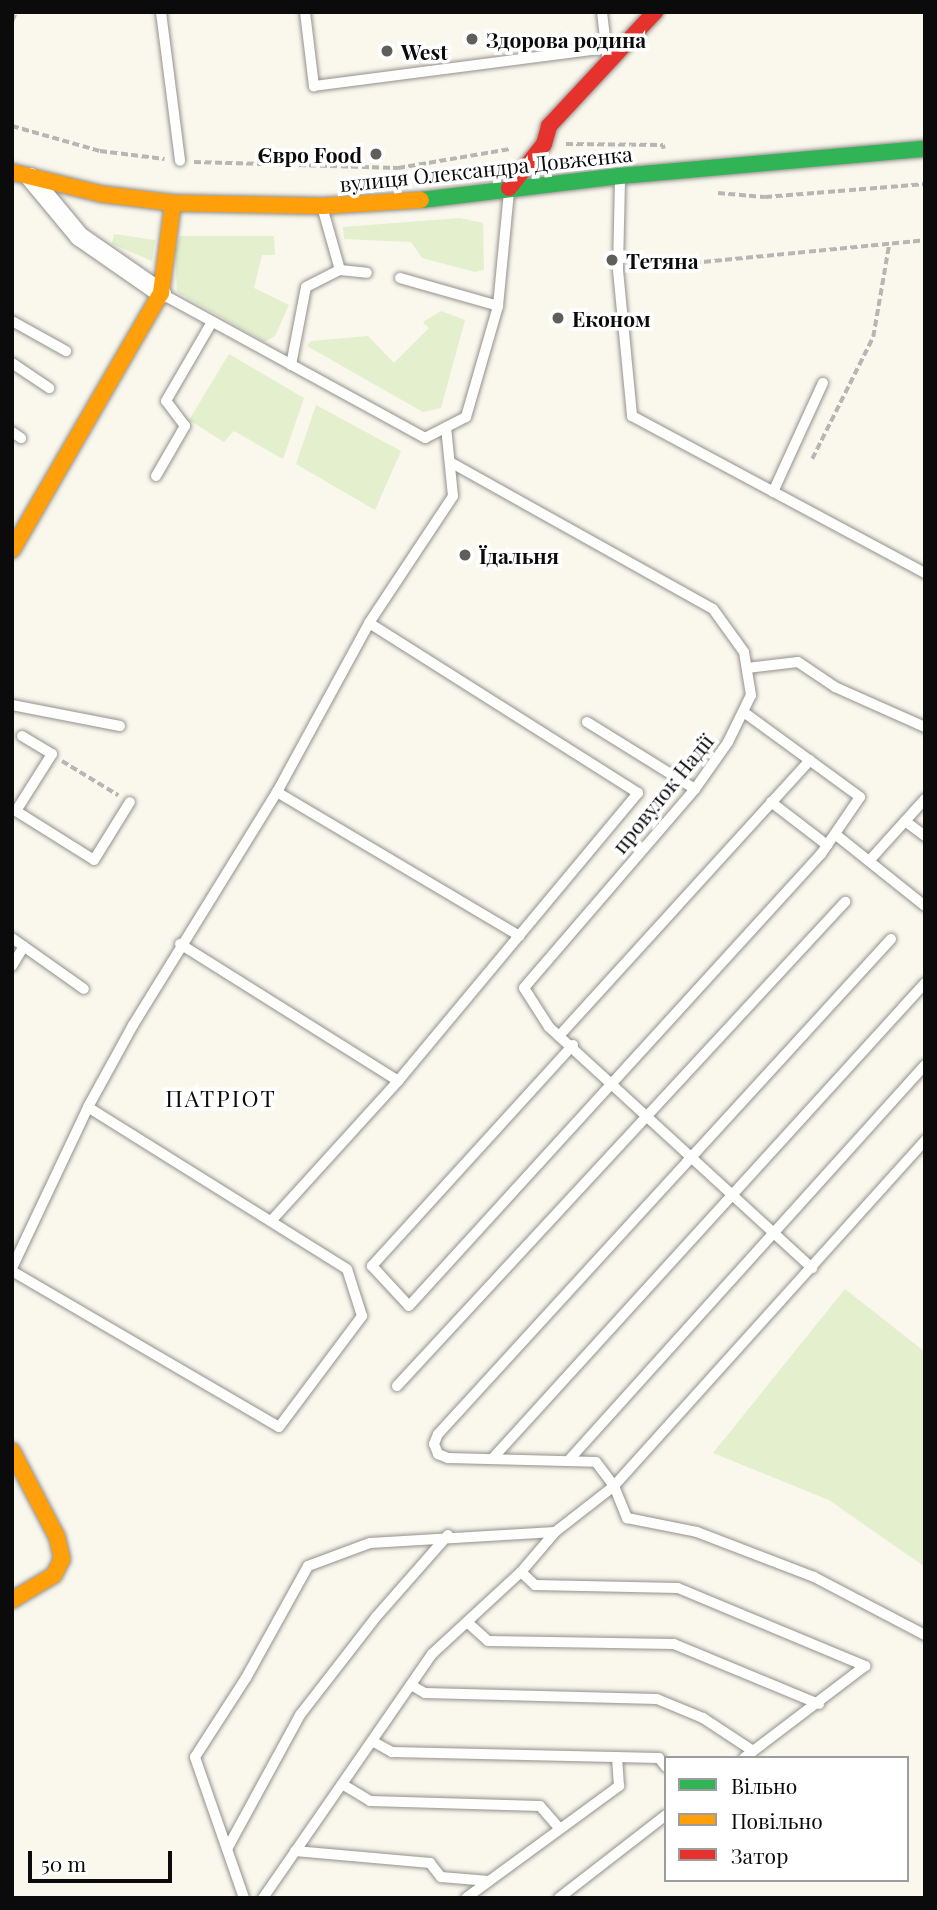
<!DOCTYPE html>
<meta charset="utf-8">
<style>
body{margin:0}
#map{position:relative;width:937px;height:1910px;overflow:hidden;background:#faf7ed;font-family:"Playfair Display",serif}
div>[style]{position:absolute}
.green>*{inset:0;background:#e3efcd}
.path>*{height:3.5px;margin-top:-1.75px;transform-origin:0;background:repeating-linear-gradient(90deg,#b7b6b5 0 7px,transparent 0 10.5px)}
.roads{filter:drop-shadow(0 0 2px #93918d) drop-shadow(0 0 2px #93918d)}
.lane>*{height:10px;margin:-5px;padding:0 5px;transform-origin:5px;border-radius:5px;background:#fefefc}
.street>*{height:19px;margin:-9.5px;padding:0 9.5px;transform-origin:9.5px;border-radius:9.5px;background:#fefefc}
.fast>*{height:16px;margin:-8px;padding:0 8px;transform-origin:8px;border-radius:8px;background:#30b455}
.slow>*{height:16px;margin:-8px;padding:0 8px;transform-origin:8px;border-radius:8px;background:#ff9f0a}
.jam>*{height:16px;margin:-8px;padding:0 8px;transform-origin:8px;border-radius:8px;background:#e5322d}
.dots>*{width:19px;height:19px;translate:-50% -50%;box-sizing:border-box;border:4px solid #fff;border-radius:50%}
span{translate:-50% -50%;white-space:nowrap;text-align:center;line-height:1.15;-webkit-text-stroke:7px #fff;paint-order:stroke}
.poi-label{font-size:21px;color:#0b0b0b;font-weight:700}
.left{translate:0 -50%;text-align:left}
.right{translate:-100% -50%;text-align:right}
.street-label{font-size:21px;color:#0b0b0b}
.neighbourhood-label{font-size:23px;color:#0b0b0b;letter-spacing:2px}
.frame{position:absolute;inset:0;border:14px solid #0b0b0b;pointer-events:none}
.legend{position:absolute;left:664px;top:1756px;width:245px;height:126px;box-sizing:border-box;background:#fff;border:2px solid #9d9d9d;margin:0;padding:9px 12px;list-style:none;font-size:21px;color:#0b0b0b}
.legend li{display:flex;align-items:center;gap:14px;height:35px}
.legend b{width:35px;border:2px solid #9d9d9d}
.scale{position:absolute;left:28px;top:1851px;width:144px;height:32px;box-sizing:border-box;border:4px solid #0b0b0b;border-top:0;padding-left:9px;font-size:21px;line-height:24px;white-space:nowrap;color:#0b0b0b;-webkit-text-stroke:5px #fff;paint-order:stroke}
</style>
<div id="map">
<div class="green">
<div style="clip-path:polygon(460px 218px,483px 223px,484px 270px,475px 272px,422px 258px,411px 242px,344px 239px,343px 227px)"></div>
<div style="clip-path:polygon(114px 234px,155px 240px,152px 261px,112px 244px)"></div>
<div style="clip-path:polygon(180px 236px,274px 236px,275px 255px,262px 255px,254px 288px,289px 305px,275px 336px,265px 342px,177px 292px,175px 248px)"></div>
<div style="clip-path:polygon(441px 311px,465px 320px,441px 408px,423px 412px,307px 346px,311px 341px,368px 336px,394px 363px,429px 328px,423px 322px)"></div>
<div style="clip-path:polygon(229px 354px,304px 398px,283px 459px,234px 431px,224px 442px,189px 420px)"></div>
<div style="clip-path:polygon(316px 405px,401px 451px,375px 510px,296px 464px)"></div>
<div style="clip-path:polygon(845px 1289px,925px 1352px,925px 1567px,829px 1500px,713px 1453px)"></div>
</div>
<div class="path">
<div style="left:12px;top:21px;width:10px;rotate:-66deg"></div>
<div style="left:12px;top:126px;width:91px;rotate:15.9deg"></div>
<div style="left:100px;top:151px;width:65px;rotate:7deg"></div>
<div style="left:566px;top:144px;width:97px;rotate:0.6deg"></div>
<div style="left:663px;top:145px;width:4px;rotate:76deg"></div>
<div style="left:194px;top:162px;width:204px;rotate:1.7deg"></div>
<div style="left:398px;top:168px;width:114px;rotate:-9.6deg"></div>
<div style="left:718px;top:193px;width:47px;rotate:4.9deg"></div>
<div style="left:765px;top:197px;width:161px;rotate:-4.6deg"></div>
<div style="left:631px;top:269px;width:295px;rotate:-5.6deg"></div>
<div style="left:812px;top:459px;width:136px;rotate:-63.4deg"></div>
<div style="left:873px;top:337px;width:94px;rotate:-80.2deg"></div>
<div style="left:62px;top:761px;width:66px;rotate:31.3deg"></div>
</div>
<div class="roads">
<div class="lane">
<div style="left:161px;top:12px;width:150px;rotate:82.7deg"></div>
<div style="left:305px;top:12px;width:75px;rotate:83.1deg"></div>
<div style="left:314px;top:86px;width:294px;rotate:-7.4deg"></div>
<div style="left:602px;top:12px;width:43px;rotate:83.4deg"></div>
<div style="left:620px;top:180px;width:90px;rotate:91.3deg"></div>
<div style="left:618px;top:270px;width:147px;rotate:84.5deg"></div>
<div style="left:632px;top:416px;width:332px;rotate:28.2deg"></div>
<div style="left:323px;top:210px;width:62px;rotate:74.2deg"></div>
<div style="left:400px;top:278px;width:102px;rotate:15.9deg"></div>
<div style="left:164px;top:295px;width:298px;rotate:28.7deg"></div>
<div style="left:425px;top:438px;width:46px;rotate:-27.1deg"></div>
<div style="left:466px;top:417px;width:116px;rotate:-73.9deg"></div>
<div style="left:498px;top:306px;width:115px;rotate:-84.5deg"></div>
<div style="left:12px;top:321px;width:62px;rotate:29.1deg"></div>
<div style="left:12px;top:363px;width:45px;rotate:34deg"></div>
<div style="left:291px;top:365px;width:79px;rotate:-79.1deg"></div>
<div style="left:306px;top:287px;width:38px;rotate:-27deg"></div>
<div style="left:340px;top:270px;width:27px;rotate:6deg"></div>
<div style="left:12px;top:432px;width:11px;rotate:34deg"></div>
<div style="left:450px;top:462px;width:301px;rotate:29.2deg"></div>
<div style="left:713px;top:609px;width:53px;rotate:54.2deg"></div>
<div style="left:744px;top:652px;width:44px;rotate:80.8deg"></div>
<div style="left:751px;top:695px;width:52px;rotate:116.1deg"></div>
<div style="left:728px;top:742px;width:57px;rotate:125.1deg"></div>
<div style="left:695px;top:789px;width:262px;rotate:130.7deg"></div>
<div style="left:524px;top:988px;width:46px;rotate:57.3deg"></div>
<div style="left:549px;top:1027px;width:357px;rotate:42.5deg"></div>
<div style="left:156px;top:476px;width:58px;rotate:-59.9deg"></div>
<div style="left:185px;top:426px;width:31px;rotate:-127deg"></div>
<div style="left:166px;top:401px;width:91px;rotate:-59.8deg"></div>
<div style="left:773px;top:492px;width:120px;rotate:-65.4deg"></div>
<div style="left:747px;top:668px;width:51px;rotate:-6.7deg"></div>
<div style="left:798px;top:662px;width:45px;rotate:34deg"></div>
<div style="left:835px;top:687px;width:98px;rotate:24deg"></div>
<div style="left:12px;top:705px;width:110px;rotate:11deg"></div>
<div style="left:587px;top:722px;width:127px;rotate:31.8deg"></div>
<div style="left:22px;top:736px;width:35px;rotate:31deg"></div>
<div style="left:52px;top:754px;width:67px;rotate:122.3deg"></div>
<div style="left:16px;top:811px;width:92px;rotate:32.1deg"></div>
<div style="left:94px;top:860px;width:68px;rotate:-58.2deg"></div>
<div style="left:277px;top:792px;width:282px;rotate:30.7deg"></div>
<div style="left:771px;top:802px;width:71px;rotate:37.5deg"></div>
<div style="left:905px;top:821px;width:25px;rotate:37deg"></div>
<div style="left:835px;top:834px;width:115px;rotate:38.7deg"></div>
<div style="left:869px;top:861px;width:84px;rotate:-47.9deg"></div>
<div style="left:12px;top:938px;width:88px;rotate:35.3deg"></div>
<div style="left:891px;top:939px;width:671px;rotate:132.46deg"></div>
<div style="left:438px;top:1434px;width:11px;rotate:112deg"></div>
<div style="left:434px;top:1444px;width:11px;rotate:68deg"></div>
<div style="left:438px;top:1454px;width:11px;rotate:22deg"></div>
<div style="left:448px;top:1458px;width:148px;rotate:1.5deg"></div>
<div style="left:596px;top:1462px;width:30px;rotate:53deg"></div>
<div style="left:614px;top:1486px;width:35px;rotate:68deg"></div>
<div style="left:627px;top:1518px;width:71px;rotate:11.3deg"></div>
<div style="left:697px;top:1532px;width:125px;rotate:21deg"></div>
<div style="left:814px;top:1577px;width:125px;rotate:27.6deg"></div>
<div style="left:180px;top:944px;width:257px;rotate:32.1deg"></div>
<div style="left:12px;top:966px;width:23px;rotate:-59deg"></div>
<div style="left:559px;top:1036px;width:373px;rotate:-47.7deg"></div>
<div style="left:573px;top:1045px;width:299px;rotate:132.3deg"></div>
<div style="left:372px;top:1266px;width:54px;rotate:47.2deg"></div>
<div style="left:409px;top:1306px;width:612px;rotate:-47.65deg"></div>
<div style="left:821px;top:854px;width:69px;rotate:-55.6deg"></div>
<div style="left:860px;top:797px;width:142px;rotate:-143.9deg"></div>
<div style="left:272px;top:1220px;width:188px;rotate:-47.8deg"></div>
<div style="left:398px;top:1081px;width:375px;rotate:-50.2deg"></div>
<div style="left:638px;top:793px;width:318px;rotate:-147.7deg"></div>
<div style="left:12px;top:1268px;width:178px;rotate:-64.7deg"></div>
<div style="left:88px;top:1107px;width:94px;rotate:-61.2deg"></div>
<div style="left:133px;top:1025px;width:274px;rotate:-58.3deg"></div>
<div style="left:277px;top:792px;width:192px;rotate:-61.4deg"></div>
<div style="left:369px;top:623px;width:152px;rotate:-56.5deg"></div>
<div style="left:453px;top:496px;width:69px;rotate:-95.8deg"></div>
<div style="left:12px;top:1271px;width:309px;rotate:30.3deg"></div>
<div style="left:279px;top:1427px;width:139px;rotate:-53.2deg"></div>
<div style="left:362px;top:1316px;width:49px;rotate:-107.7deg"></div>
<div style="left:347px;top:1269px;width:305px;rotate:-148deg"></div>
<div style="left:397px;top:1386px;width:660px;rotate:-47.21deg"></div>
<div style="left:492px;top:1459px;width:643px;rotate:-47.71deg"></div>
<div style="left:568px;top:1461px;width:533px;rotate:-47.96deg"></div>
<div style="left:521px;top:1572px;width:19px;rotate:43deg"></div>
<div style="left:535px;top:1585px;width:143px;rotate:1.2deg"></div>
<div style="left:678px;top:1588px;width:203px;rotate:22.6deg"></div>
<div style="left:865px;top:1666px;width:152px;rotate:142.8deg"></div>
<div style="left:467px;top:1622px;width:28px;rotate:42deg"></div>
<div style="left:488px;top:1641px;width:186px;rotate:0.9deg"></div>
<div style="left:674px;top:1644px;width:157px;rotate:22.5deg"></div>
<div style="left:411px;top:1685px;width:16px;rotate:30deg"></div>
<div style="left:425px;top:1693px;width:232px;rotate:1.5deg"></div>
<div style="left:657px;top:1699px;width:50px;rotate:22.4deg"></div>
<div style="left:703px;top:1718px;width:60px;rotate:33.4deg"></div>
<div style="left:372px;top:1741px;width:23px;rotate:29deg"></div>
<div style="left:392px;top:1752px;width:267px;rotate:1.3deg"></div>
<div style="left:659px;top:1758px;width:11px;rotate:52deg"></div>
<div style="left:342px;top:1784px;width:33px;rotate:31deg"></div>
<div style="left:370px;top:1801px;width:170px;rotate:1.7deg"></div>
<div style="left:540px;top:1806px;width:30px;rotate:49deg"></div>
<div style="left:227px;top:1849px;width:153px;rotate:-61.4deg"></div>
<div style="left:300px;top:1715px;width:124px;rotate:-52.2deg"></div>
<div style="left:376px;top:1617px;width:109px;rotate:-48.7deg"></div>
<div style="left:295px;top:1851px;width:136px;rotate:5.1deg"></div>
<div style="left:430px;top:1863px;width:18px;rotate:52deg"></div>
<div style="left:441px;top:1877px;width:48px;rotate:4.8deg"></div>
<div style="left:244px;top:1898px;width:149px;rotate:-109.2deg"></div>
<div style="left:195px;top:1757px;width:94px;rotate:-57.2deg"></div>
<div style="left:246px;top:1678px;width:128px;rotate:-61deg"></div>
<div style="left:308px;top:1566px;width:66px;rotate:-20.4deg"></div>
<div style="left:370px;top:1543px;width:185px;rotate:-3.4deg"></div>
<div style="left:263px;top:1898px;width:297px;rotate:-55.3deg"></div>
<div style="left:432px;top:1654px;width:121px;rotate:-42.7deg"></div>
<div style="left:521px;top:1572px;width:52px;rotate:-49.6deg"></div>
<div style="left:555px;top:1532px;width:75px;rotate:-37.9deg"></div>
<div style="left:614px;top:1486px;width:465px;rotate:-48deg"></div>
<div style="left:466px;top:1898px;width:190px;rotate:-36.2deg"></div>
<div style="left:619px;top:1786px;width:29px;rotate:-94deg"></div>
<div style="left:559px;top:1898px;width:135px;rotate:-37.8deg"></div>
</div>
<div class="street">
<div style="left:30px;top:177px;width:77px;rotate:50.3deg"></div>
<div style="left:79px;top:236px;width:100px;rotate:34.8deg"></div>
</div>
<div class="fast">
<div style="left:421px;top:200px;width:200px;rotate:-6.9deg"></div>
<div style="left:620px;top:176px;width:306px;rotate:-5.1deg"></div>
</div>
<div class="slow">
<div style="left:12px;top:172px;width:92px;rotate:13.9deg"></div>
<div style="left:101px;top:194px;width:73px;rotate:7.1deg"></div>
<div style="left:173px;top:203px;width:149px;rotate:1.2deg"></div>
<div style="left:322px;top:206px;width:99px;rotate:-3.5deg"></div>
<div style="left:12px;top:550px;width:297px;rotate:-59.9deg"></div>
<div style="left:161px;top:293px;width:91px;rotate:-82.4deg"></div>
<div style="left:12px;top:1451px;width:97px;rotate:62.4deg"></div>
<div style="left:57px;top:1537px;width:23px;rotate:77deg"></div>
<div style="left:62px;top:1559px;width:18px;rotate:117deg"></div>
<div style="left:54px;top:1575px;width:49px;rotate:149.2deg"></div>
</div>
<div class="jam">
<div style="left:509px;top:188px;width:56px;rotate:-51.5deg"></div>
<div style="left:544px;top:144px;width:19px;rotate:-74deg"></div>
<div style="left:549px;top:126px;width:156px;rotate:-47.1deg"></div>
</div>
</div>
<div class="dots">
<div style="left:472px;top:39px;background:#5f5e5a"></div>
<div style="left:387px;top:51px;background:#5f5e5a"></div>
<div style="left:376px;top:154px;background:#5f5e5a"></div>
<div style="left:612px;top:260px;background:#5f5e5a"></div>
<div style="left:558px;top:318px;background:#5f5e5a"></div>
<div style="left:465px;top:555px;background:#5f5e5a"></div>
</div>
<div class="poi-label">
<span class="left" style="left:486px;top:39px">Здорова родина</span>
<span class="left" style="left:401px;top:51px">West</span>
<span class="right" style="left:362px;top:154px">Євро Food</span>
<span class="left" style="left:626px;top:260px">Тетяна</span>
<span class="left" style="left:572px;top:318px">Економ</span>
<span class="left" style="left:479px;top:555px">Їдальня</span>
</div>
<div class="street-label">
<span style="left:486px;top:168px;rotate:-6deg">вулиця Олександра Довженка</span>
<span style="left:662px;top:793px;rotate:-51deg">провулок Надії</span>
</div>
<div class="neighbourhood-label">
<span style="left:221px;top:1098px">ПАТРІОТ</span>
</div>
<div class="frame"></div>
<ul class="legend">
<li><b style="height:9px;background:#30b455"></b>Вільно</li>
<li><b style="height:9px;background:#ff9f0a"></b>Повільно</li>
<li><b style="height:9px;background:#e5322d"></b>Затор</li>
</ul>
<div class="scale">50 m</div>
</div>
